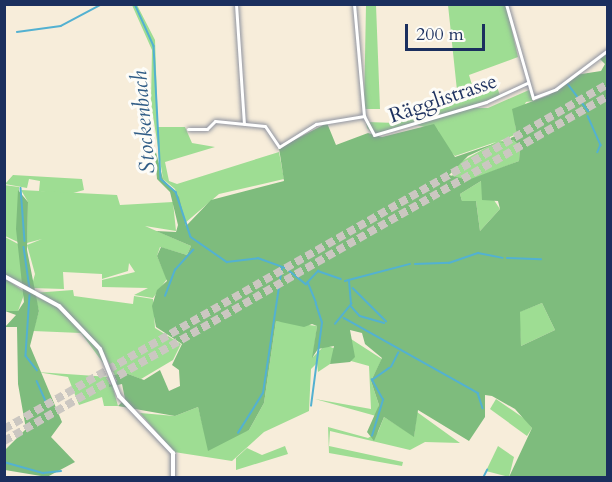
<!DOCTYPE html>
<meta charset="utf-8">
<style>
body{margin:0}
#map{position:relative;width:612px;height:482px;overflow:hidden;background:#f7edda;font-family:Cardo,serif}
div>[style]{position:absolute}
.green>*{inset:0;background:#9edd93}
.forest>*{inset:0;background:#7ebc7d}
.stream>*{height:1.5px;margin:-0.75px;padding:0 0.75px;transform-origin:0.75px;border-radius:0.75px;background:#53b1d1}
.motorway-tunnel>*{height:8px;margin-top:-4px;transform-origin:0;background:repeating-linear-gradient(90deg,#cbc7c1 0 8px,transparent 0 12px)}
.roads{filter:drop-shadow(0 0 2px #898e9c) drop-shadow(0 0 2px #898e9c)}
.minor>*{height:3px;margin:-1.5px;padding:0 1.5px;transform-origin:1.5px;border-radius:1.5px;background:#fff}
.tertiary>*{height:4px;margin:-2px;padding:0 2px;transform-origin:2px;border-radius:2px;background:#fff}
span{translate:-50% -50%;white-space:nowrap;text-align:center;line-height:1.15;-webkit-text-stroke:6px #fdfcf7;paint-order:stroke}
.street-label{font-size:21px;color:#1b2f5e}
.water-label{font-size:22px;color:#2f5c86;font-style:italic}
.frame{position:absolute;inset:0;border:6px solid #1b2f5e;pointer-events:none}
.scale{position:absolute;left:405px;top:24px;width:80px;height:27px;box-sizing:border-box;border:3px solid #1b2f5e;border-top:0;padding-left:8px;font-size:18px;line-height:21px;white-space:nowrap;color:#1b2f5e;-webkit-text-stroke:4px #fdfcf7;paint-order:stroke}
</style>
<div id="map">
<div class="green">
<div style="clip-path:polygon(132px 5px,137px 5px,155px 40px,158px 127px,185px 127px,192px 143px,215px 147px,165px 162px,169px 181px,177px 184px,279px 152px,284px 179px,219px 194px,185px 223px,175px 189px,163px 179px,151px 103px,152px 50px)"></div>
<div style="clip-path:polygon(366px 5px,376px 5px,380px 109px,365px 109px,367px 122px,396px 123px,458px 100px,448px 5px,506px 5px,518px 57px,469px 75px,473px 88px,496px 83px,500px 96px,382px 135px,372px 133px,367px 128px,365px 116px,364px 109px)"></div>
<div style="clip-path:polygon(529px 90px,533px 101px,526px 102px,515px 124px,517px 134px,500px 141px,513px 140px,520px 146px,519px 161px,468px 181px,452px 176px,457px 164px,496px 142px,455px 156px,442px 143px,438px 130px,416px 125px,462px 108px,488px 108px)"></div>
<div style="clip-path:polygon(13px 175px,82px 179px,84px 190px,66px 195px,39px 191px,40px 181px,29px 179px,27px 188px,5px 184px)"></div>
<div style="clip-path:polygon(481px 181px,500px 209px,480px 231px,476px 201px,462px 201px,460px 194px)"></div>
<div style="clip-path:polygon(4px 185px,19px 187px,20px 243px,5px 236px)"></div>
<div style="clip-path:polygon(21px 190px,117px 195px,120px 205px,173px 202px,176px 231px,145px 226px,191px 246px,187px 255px,160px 247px,157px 256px,167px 279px,153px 298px,134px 295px,148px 288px,102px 287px,102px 280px,135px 272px,129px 263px,128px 271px,102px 279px,102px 274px,63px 272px,64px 289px,31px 288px,35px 274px,27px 245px,42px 239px,27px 243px,28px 202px)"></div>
<div style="clip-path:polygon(5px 237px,20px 245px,25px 290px,5px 275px)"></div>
<div style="clip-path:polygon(4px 278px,25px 292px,18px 311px,5px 311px)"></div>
<div style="clip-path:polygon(73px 290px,74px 296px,133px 304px,134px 296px,153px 299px,155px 328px,181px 344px,173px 360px,141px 379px,123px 372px,115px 376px,104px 353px,71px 316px,33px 293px)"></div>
<div style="clip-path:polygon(35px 296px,57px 307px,102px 354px,112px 375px,81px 333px,33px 331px,39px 311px)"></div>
<div style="clip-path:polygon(542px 303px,555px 330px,521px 346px,519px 312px)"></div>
<div style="clip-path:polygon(276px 321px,317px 326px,313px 357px,325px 345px,336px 349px,330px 364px,318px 372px,317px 363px,311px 369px,309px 411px,264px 432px,232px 461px,174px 452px,140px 413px,175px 416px,198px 407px,207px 442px,249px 430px,264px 403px)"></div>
<div style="clip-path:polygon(351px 339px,382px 359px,371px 381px,379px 405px,376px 416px,315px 399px,371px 409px,369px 366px,351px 361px)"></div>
<div style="clip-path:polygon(37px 372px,110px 377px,118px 406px,104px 406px,102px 397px,79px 405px,68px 377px)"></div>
<div style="clip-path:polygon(496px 399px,525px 419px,532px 428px,527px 436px,490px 409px)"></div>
<div style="clip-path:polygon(417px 412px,460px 443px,425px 442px,410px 450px,330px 431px,329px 446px,403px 462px,402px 466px,329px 453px,328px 427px,368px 438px,378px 432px,384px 417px,414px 436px)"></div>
<div style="clip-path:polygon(285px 446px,288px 454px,236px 470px,236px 458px,247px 448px,262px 455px)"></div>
<div style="clip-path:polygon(498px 446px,514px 457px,509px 477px,486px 471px)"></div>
</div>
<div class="forest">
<div style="clip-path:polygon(evenodd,607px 51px,607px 477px,509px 477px,532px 428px,515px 409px,492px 396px,485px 395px,485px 417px,469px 441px,418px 410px,414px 437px,384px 417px,374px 441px,367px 432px,379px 405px,371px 381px,382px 358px,365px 344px,362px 333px,350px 330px,355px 357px,350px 362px,330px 364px,334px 346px,318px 349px,312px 358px,317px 326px,312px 324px,304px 327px,276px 321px,264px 403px,249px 430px,208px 451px,198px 407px,175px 416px,118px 406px,125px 399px,122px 384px,109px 387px,110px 377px,123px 372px,144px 380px,160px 370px,169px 391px,180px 386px,179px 370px,172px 365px,182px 344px,156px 327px,152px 306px,157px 290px,167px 281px,157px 256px,161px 247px,187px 255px,191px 246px,156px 231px,176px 232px,178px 225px,170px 192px,157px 179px,154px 145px,163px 179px,179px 197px,186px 226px,211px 200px,284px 181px,279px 148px,327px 123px,336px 145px,368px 133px,382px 137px,434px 124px,455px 157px,496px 143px,468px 156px,449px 175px,468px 180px,519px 161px,520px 146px,513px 140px,500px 143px,517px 135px,512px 109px,549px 95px,575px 75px,601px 71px,605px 64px,600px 59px,607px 51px,481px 181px,482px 200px,498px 201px,500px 209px,480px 231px,476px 201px,462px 201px,460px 194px,481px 181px,607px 51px,542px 303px,555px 330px,521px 346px,520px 312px,542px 303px)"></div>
<div style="clip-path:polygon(18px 190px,28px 202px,27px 250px,39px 311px,30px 346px,62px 422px,51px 437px,75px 462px,47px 477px,5px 470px,5px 450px,26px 429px,18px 384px,17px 327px,5px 327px,16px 315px,5px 311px,18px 311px,24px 302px,16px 229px)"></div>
</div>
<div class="stream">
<div style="left:135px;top:4px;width:46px;rotate:65.7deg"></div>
<div style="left:154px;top:46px;width:133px;rotate:87deg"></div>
<div style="left:161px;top:179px;width:20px;rotate:41deg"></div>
<div style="left:176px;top:192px;width:47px;rotate:71.6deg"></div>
<div style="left:191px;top:237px;width:44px;rotate:34.8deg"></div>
<div style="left:227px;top:262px;width:31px;rotate:-7deg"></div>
<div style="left:258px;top:258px;width:30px;rotate:20deg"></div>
<div style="left:286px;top:268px;width:26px;rotate:39deg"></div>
<div style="left:306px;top:284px;width:18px;rotate:-47deg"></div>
<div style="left:318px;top:271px;width:24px;rotate:19deg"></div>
<div style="left:17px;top:32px;width:44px;rotate:-7.8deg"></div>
<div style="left:61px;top:26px;width:47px;rotate:-28.2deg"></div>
<div style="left:568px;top:84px;width:34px;rotate:53deg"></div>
<div style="left:588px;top:116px;width:32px;rotate:66deg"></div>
<div style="left:601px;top:145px;width:8px;rotate:113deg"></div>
<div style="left:21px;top:188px;width:53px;rotate:85.7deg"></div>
<div style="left:24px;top:247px;width:42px;rotate:81.9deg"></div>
<div style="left:507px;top:258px;width:34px;rotate:2deg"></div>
<div style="left:415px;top:264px;width:34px;rotate:-2deg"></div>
<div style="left:449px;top:263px;width:31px;rotate:-19deg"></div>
<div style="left:478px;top:253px;width:25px;rotate:11deg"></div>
<div style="left:345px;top:281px;width:67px;rotate:-14.7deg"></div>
<div style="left:308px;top:282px;width:22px;rotate:68deg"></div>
<div style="left:353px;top:288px;width:47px;rotate:45deg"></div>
<div style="left:30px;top:295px;width:61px;rotate:93.8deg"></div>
<div style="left:26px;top:356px;width:18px;rotate:52deg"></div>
<div style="left:165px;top:296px;width:28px;rotate:-69deg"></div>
<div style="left:175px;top:270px;width:27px;rotate:-48deg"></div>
<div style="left:351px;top:306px;width:13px;rotate:48deg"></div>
<div style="left:360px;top:316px;width:25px;rotate:16deg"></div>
<div style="left:344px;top:318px;width:154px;rotate:29.2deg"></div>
<div style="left:478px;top:393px;width:16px;rotate:72deg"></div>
<div style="left:335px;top:324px;width:26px;rotate:-51deg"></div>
<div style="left:351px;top:304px;width:23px;rotate:-95deg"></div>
<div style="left:391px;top:367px;width:16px;rotate:-63deg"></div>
<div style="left:37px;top:381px;width:24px;rotate:66deg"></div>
<div style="left:311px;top:406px;width:84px;rotate:-82.5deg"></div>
<div style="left:322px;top:323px;width:20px;rotate:-108deg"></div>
<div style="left:238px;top:433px;width:47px;rotate:-58deg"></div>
<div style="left:263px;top:393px;width:126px;rotate:-81.4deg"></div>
<div style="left:372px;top:436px;width:38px;rotate:-73deg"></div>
<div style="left:383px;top:400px;width:23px;rotate:-119deg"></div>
<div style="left:372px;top:380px;width:21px;rotate:-35deg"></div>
<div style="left:4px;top:462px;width:41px;rotate:15.8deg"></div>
<div style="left:43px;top:473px;width:18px;rotate:-6deg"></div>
<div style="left:483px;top:478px;width:9px;rotate:-63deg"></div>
</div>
<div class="motorway-tunnel">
<div style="left:4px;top:429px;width:696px;rotate:-29.73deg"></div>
<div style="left:4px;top:441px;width:696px;rotate:-29.73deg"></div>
</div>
<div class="roads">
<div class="minor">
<div style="left:236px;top:4px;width:120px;rotate:86.2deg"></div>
<div style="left:354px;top:4px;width:112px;rotate:84.9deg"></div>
<div style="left:364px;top:116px;width:21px;rotate:62deg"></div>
<div style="left:374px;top:135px;width:117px;rotate:-16.4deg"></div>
<div style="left:486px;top:102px;width:45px;rotate:-24.9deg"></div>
<div style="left:506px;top:4px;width:98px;rotate:74deg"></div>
<div style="left:533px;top:98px;width:25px;rotate:-21deg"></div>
<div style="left:556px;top:89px;width:65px;rotate:-36.9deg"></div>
<div style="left:188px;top:129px;width:19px"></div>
<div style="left:207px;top:129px;width:11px;rotate:-45deg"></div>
<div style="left:215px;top:121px;width:50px;rotate:5.7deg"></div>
<div style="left:265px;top:126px;width:25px;rotate:56deg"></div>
<div style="left:279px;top:147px;width:44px;rotate:-31.9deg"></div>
<div style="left:316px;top:124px;width:49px;rotate:-9.5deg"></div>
</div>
<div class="tertiary">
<div style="left:4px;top:276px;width:63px;rotate:28.6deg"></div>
<div style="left:59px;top:306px;width:59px;rotate:46.4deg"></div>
<div style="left:100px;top:349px;width:51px;rotate:68deg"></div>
<div style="left:119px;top:396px;width:79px;rotate:46.5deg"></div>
<div style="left:173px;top:453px;width:25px;rotate:90deg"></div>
</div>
</div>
<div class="street-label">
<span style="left:443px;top:99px;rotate:-19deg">Rägglistrasse</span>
</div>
<div class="water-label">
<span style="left:144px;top:122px;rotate:-95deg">Stockenbach</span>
</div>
<div class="frame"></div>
<div class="scale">200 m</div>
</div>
